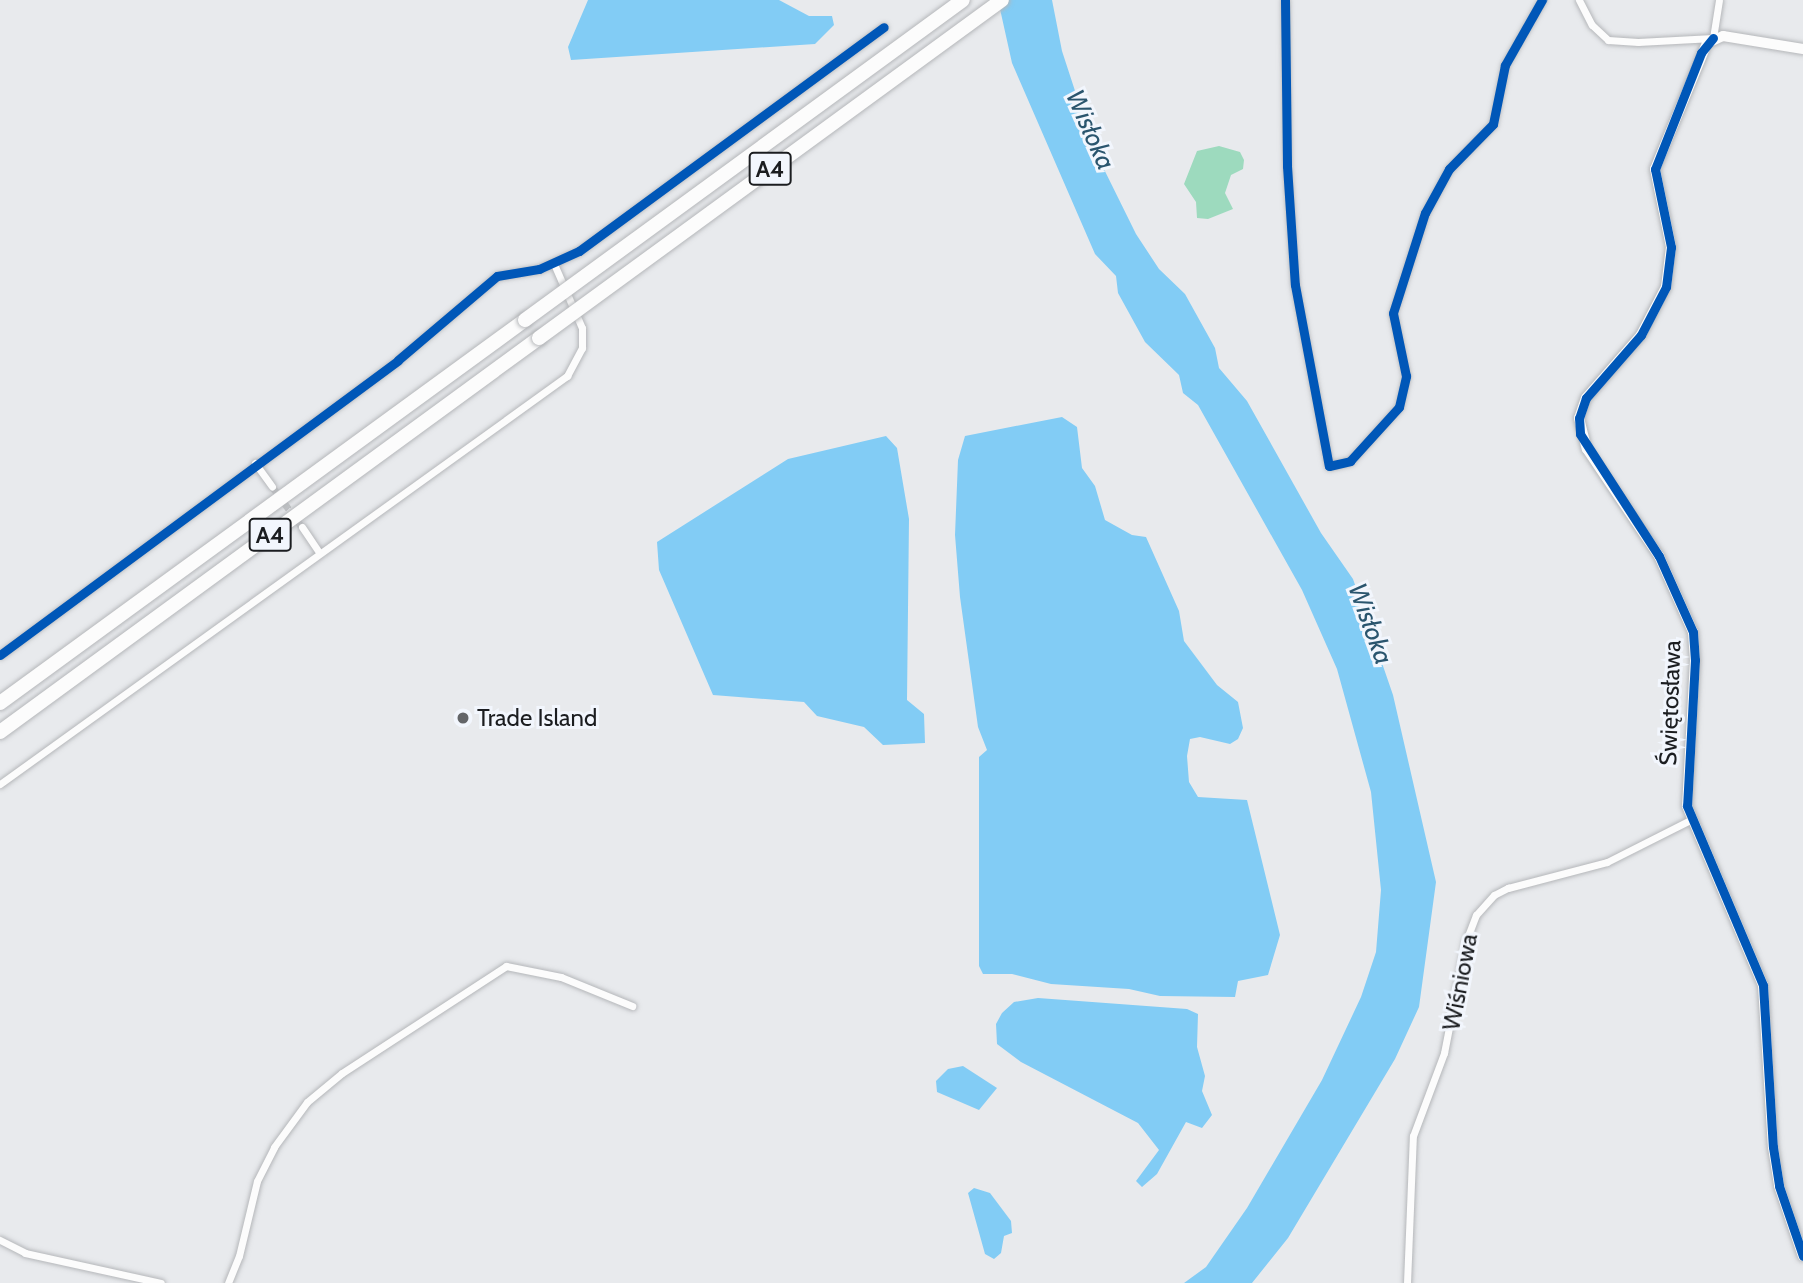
<!DOCTYPE html>
<meta charset="utf-8">
<style>
body{margin:0}
#map{position:relative;width:1803px;height:1283px;overflow:hidden;background:#e8eaed;font-family:Cabin,sans-serif}
div>[style]{position:absolute}
.forest>*{inset:0;background:#9ddabe}
.water>*{inset:0;background:#82ccf5}
.street-tunnel>*{height:7px;margin-top:-3.5px;transform-origin:0;background:repeating-linear-gradient(90deg,#bfc1c4 0 7px,transparent 0 10.5px)}
.roads{filter:drop-shadow(0 0 2px #b5b7ba) drop-shadow(0 0 2px #b5b7ba)}
.street>*{height:7px;margin:-3.5px;padding:0 3.5px;transform-origin:3.5px;border-radius:3.5px;background:#fcfcfc}
.secondary>*{height:10px;margin:-5px;padding:0 5px;transform-origin:5px;border-radius:5px;background:#fcfcfc}
.highway>*{height:14px;margin:-7px;padding:0 7px;transform-origin:7px;border-radius:7px;background:#fcfcfc}
.bridges{filter:drop-shadow(0 0 2px #b5b7ba) drop-shadow(0 0 2px #b5b7ba)}
.highway-bridge>*{height:14px;margin:-7px;padding:0 7px;transform-origin:7px;border-radius:7px;background:#fcfcfc}
.cycleway>*{height:9px;margin:-4.5px;padding:0 4.5px;transform-origin:4.5px;border-radius:4.5px;background:#0057b8}
.dots>*{width:19px;height:19px;translate:-50% -50%;box-sizing:border-box;border:4px solid #f2f6fd;border-radius:50%}
span{translate:-50% -50%;white-space:nowrap;text-align:center;line-height:1.15;-webkit-text-stroke:6px #f2f6fd;paint-order:stroke}
.shield-label span{padding:2px 5px;background:#f2f6fd;border:2px solid;border-radius:5px;-webkit-text-stroke-width:0}
.shield-label{font-size:23px;color:#1b1d20;font-weight:700}
.street-label{font-size:24px;color:#1b1d20}
.poi-label{font-size:24px;color:#1b1d20}
.left{translate:0 -50%;text-align:left}
.water-label{font-size:26px;color:#2a556e;font-style:italic}
</style>
<div id="map">
<div class="forest">
<div style="clip-path:polygon(1219px 146px,1240px 152px,1244px 160px,1243px 169px,1231px 175px,1225px 193px,1233px 209px,1208px 219px,1197px 218px,1196px 202px,1184px 184px,1197px 151px)"></div>
</div>
<div class="water">
<div style="clip-path:polygon(588px 0,779px 0,809px 16px,832px 16px,834px 25px,815px 44px,571px 60px,568px 47px)"></div>
<div style="clip-path:polygon(998px 0,1052px 0,1062px 51px,1094px 149px,1136px 234px,1159px 269px,1185px 294px,1215px 348px,1219px 368px,1247px 401px,1321px 533px,1353px 579px,1393px 695px,1436px 882px,1419px 1007px,1395px 1059px,1288px 1238px,1252px 1283px,1184px 1283px,1206px 1267px,1247px 1208px,1322px 1080px,1361px 997px,1376px 952px,1381px 890px,1371px 792px,1337px 669px,1302px 590px,1198px 405px,1183px 393px,1179px 375px,1145px 342px,1118px 293px,1116px 276px,1095px 254px,1012px 63px)"></div>
<div style="clip-path:polygon(1062px 417px,1077px 427px,1082px 468px,1095px 486px,1105px 520px,1132px 535px,1146px 537px,1179px 611px,1184px 641px,1217px 685px,1238px 702px,1243px 728px,1238px 739px,1230px 744px,1200px 737px,1190px 739px,1187px 756px,1189px 782px,1198px 797px,1247px 800px,1280px 935px,1268px 975px,1238px 981px,1235px 997px,1160px 996px,1129px 989px,1051px 984px,1012px 974px,983px 974px,979px 966px,979px 757px,987px 750px,978px 727px,960px 597px,955px 535px,958px 460px,965px 436px)"></div>
<div style="clip-path:polygon(886px 436px,897px 448px,909px 519px,907px 700px,924px 714px,925px 743px,883px 745px,864px 727px,817px 716px,804px 702px,713px 695px,659px 570px,657px 542px,788px 459px)"></div>
<div style="clip-path:polygon(1038px 998px,1187px 1009px,1198px 1014px,1197px 1047px,1205px 1076px,1202px 1091px,1212px 1115px,1202px 1128px,1186px 1122px,1157px 1174px,1142px 1187px,1136px 1181px,1159px 1150px,1138px 1123px,1021px 1062px,997px 1044px,996px 1024px,1002px 1013px,1014px 1002px)"></div>
<div style="clip-path:polygon(963px 1066px,997px 1088px,979px 1110px,937px 1092px,936px 1081px,948px 1069px)"></div>
<div style="clip-path:polygon(974px 1188px,990px 1193px,1011px 1221px,1012px 1233px,1004px 1236px,1001px 1253px,994px 1259px,985px 1254px,968px 1193px)"></div>
</div>
<div class="street-tunnel">
<div style="left:272px;top:486px;width:51px;rotate:53.8deg"></div>
</div>
<div class="roads">
<div class="street">
<div style="left:1285px;top:0;width:166px;rotate:89.3deg"></div>
<div style="left:1287px;top:166px;width:119px;rotate:86.2deg"></div>
<div style="left:1295px;top:285px;width:184px;rotate:79.4deg"></div>
<div style="left:1329px;top:466px;width:22px;rotate:-13deg"></div>
<div style="left:1350px;top:461px;width:73px;rotate:-47.8deg"></div>
<div style="left:1399px;top:407px;width:32px;rotate:-77deg"></div>
<div style="left:1406px;top:376px;width:64px;rotate:-101.7deg"></div>
<div style="left:1393px;top:313px;width:105px;rotate:-72.3deg"></div>
<div style="left:1425px;top:213px;width:50px;rotate:-61.4deg"></div>
<div style="left:1449px;top:169px;width:63px;rotate:-45.6deg"></div>
<div style="left:1493px;top:124px;width:60px;rotate:-78.5deg"></div>
<div style="left:1505px;top:65px;width:75px;rotate:-60.4deg"></div>
<div style="left:1579px;top:0;width:28px;rotate:63deg"></div>
<div style="left:1592px;top:25px;width:22px;rotate:43deg"></div>
<div style="left:1608px;top:40px;width:30px;rotate:4deg"></div>
<div style="left:1638px;top:42px;width:75px;rotate:-3.1deg"></div>
<div style="left:1713px;top:38px;width:38px;rotate:-81deg"></div>
<div style="left:255px;top:463px;width:29px;rotate:54deg"></div>
<div style="left:302px;top:527px;width:30px;rotate:56deg"></div>
<div style="left:0;top:655px;width:495px;rotate:-36.5deg"></div>
<div style="left:398px;top:360px;width:130px;rotate:-40.3deg"></div>
<div style="left:497px;top:276px;width:43px;rotate:-9.5deg"></div>
<div style="left:539px;top:269px;width:44px;rotate:-24.2deg"></div>
<div style="left:579px;top:251px;width:378px;rotate:-36.3deg"></div>
<div style="left:0;top:784px;width:699px;rotate:-35.74deg"></div>
<div style="left:567px;top:376px;width:32px;rotate:-62deg"></div>
<div style="left:582px;top:348px;width:20px;rotate:-90deg"></div>
<div style="left:582px;top:328px;width:70px;rotate:-113.6deg"></div>
<div style="left:0;top:1240px;width:28px;rotate:27deg"></div>
<div style="left:25px;top:1253px;width:139px;rotate:12.4deg"></div>
<div style="left:228px;top:1283px;width:29px;rotate:-68deg"></div>
<div style="left:239px;top:1256px;width:77px;rotate:-76.5deg"></div>
<div style="left:257px;top:1181px;width:38px;rotate:-63deg"></div>
<div style="left:274px;top:1147px;width:56px;rotate:-53.7deg"></div>
<div style="left:307px;top:1102px;width:45px;rotate:-39.6deg"></div>
<div style="left:342px;top:1073px;width:196px;rotate:-33.1deg"></div>
<div style="left:506px;top:966px;width:56px;rotate:11.3deg"></div>
<div style="left:561px;top:977px;width:77px;rotate:22.2deg"></div>
<div style="left:1407px;top:1283px;width:147px;rotate:-87.7deg"></div>
<div style="left:1413px;top:1136px;width:89px;rotate:-69.5deg"></div>
<div style="left:1444px;top:1053px;width:114px;rotate:-78.9deg"></div>
<div style="left:1466px;top:941px;width:28px;rotate:-69deg"></div>
<div style="left:1476px;top:915px;width:27px;rotate:-48deg"></div>
<div style="left:1494px;top:895px;width:16px;rotate:-27deg"></div>
<div style="left:1508px;top:888px;width:102px;rotate:-14.7deg"></div>
<div style="left:1607px;top:862px;width:93px;rotate:-26.8deg"></div>
</div>
<div class="secondary">
<div style="left:1803px;top:49px;width:81px;rotate:-170.8deg"></div>
<div style="left:1723px;top:36px;width:17px;rotate:156deg"></div>
<div style="left:1707px;top:43px;width:136px;rotate:112.4deg"></div>
<div style="left:1655px;top:169px;width:80px;rotate:78.4deg"></div>
<div style="left:1671px;top:247px;width:40px;rotate:97.1deg"></div>
<div style="left:1666px;top:287px;width:54px;rotate:117.5deg"></div>
<div style="left:1641px;top:335px;width:84px;rotate:131.1deg"></div>
<div style="left:1586px;top:398px;width:21px;rotate:109deg"></div>
<div style="left:1579px;top:418px;width:32px;rotate:76deg"></div>
<div style="left:1587px;top:449px;width:129px;rotate:56.1deg"></div>
<div style="left:1659px;top:556px;width:83px;rotate:65.9deg"></div>
<div style="left:1693px;top:632px;width:28px;rotate:86deg"></div>
<div style="left:1695px;top:660px;width:146px;rotate:93.1deg"></div>
<div style="left:1687px;top:806px;width:194px;rotate:67deg"></div>
<div style="left:1763px;top:985px;width:162px;rotate:86.5deg"></div>
<div style="left:1773px;top:1147px;width:39px;rotate:81deg"></div>
<div style="left:1779px;top:1186px;width:74px;rotate:71.1deg"></div>
</div>
<div class="highway">
<div style="left:0;top:703px;width:650px;rotate:-36.11deg"></div>
<div style="left:0;top:732px;width:668px;rotate:-36.17deg"></div>
</div>
</div>
<div class="bridges">
<div class="highway-bridge">
<div style="left:525px;top:320px;width:542px;rotate:-36.15deg"></div>
<div style="left:539px;top:338px;width:573px;rotate:-36.13deg"></div>
</div>
</div>
<div class="cycleway">
<div style="left:1285px;top:0;width:166px;rotate:89.3deg"></div>
<div style="left:1287px;top:166px;width:119px;rotate:86.2deg"></div>
<div style="left:1295px;top:285px;width:184px;rotate:79.4deg"></div>
<div style="left:1329px;top:466px;width:22px;rotate:-13deg"></div>
<div style="left:1350px;top:461px;width:73px;rotate:-47.8deg"></div>
<div style="left:1399px;top:407px;width:32px;rotate:-77deg"></div>
<div style="left:1406px;top:376px;width:64px;rotate:-101.7deg"></div>
<div style="left:1393px;top:313px;width:105px;rotate:-72.3deg"></div>
<div style="left:1425px;top:213px;width:50px;rotate:-61.4deg"></div>
<div style="left:1449px;top:169px;width:63px;rotate:-45.6deg"></div>
<div style="left:1493px;top:124px;width:60px;rotate:-78.5deg"></div>
<div style="left:1505px;top:65px;width:75px;rotate:-60.4deg"></div>
<div style="left:1713px;top:38px;width:19px;rotate:129deg"></div>
<div style="left:1701px;top:53px;width:125px;rotate:111.6deg"></div>
<div style="left:1655px;top:169px;width:80px;rotate:78.4deg"></div>
<div style="left:1671px;top:247px;width:40px;rotate:97.1deg"></div>
<div style="left:1666px;top:287px;width:54px;rotate:117.5deg"></div>
<div style="left:1641px;top:335px;width:84px;rotate:131.1deg"></div>
<div style="left:1586px;top:398px;width:21px;rotate:109deg"></div>
<div style="left:1579px;top:418px;width:16px;rotate:86deg"></div>
<div style="left:1580px;top:434px;width:145px;rotate:57.1deg"></div>
<div style="left:1659px;top:556px;width:83px;rotate:65.9deg"></div>
<div style="left:1693px;top:632px;width:28px;rotate:86deg"></div>
<div style="left:1695px;top:660px;width:146px;rotate:93.1deg"></div>
<div style="left:1687px;top:806px;width:194px;rotate:67deg"></div>
<div style="left:1763px;top:985px;width:162px;rotate:86.5deg"></div>
<div style="left:1773px;top:1147px;width:39px;rotate:81deg"></div>
<div style="left:1779px;top:1186px;width:74px;rotate:71.1deg"></div>
<div style="left:0;top:655px;width:495px;rotate:-36.5deg"></div>
<div style="left:398px;top:360px;width:130px;rotate:-40.3deg"></div>
<div style="left:497px;top:276px;width:43px;rotate:-9.5deg"></div>
<div style="left:539px;top:269px;width:44px;rotate:-24.2deg"></div>
<div style="left:579px;top:251px;width:378px;rotate:-36.3deg"></div>
</div>
<div class="dots">
<div style="left:463px;top:718px;background:#636568"></div>
</div>
<div class="shield-label">
<span style="left:770px;top:169px">A4</span>
<span style="left:270px;top:535px">A4</span>
</div>
<div class="street-label">
<span style="left:1670px;top:703px;rotate:-88deg">Świętosława</span>
<span style="left:1460px;top:982px;rotate:-79deg">Wiśniowa</span>
</div>
<div class="poi-label">
<span class="left" style="left:477px;top:718px">Trade Island</span>
</div>
<div class="water-label">
<span style="left:1090px;top:130px;rotate:66deg">Wisłoka</span>
<span style="left:1370px;top:624px;rotate:70deg">Wisłoka</span>
</div>
</div>
